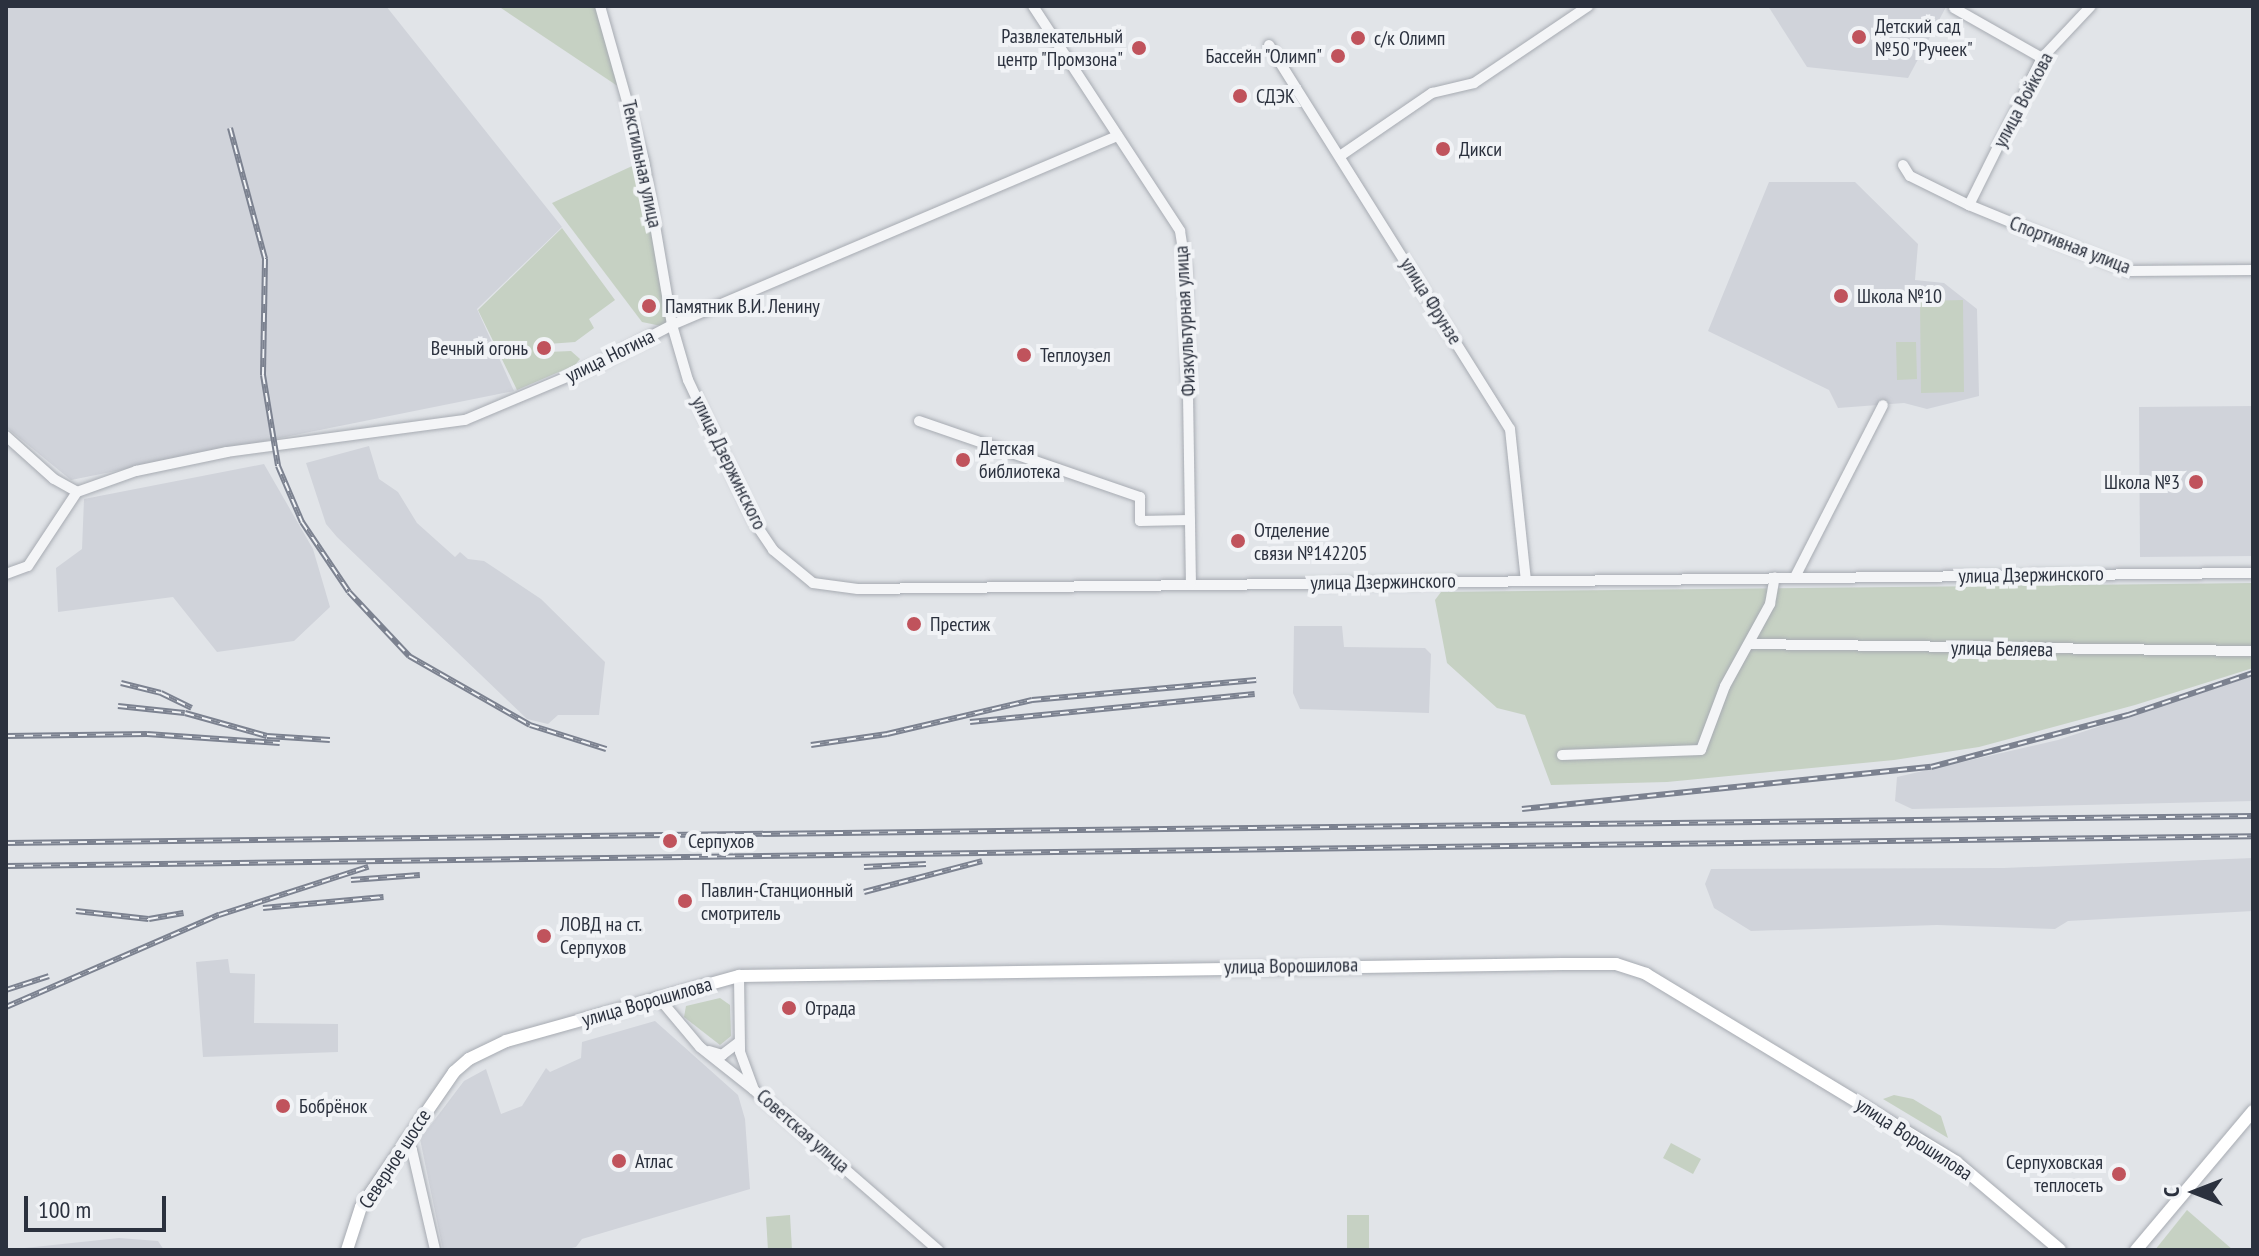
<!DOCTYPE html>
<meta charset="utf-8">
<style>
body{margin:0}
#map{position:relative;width:2259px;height:1256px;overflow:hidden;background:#e1e4e8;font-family:"PT Sans Narrow",sans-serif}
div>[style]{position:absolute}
.built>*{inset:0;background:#d0d3da}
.green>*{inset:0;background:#c6d1c3}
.roads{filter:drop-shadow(0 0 2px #a7abb2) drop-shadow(0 0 2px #a7abb2)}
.minor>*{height:10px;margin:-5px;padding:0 5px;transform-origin:5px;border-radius:5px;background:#f4f5f7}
.major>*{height:12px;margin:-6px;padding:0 6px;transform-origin:6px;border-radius:6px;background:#fff}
.rail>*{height:6px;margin-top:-3px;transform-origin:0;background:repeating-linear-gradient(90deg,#f1f3f6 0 9px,#7c8290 0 18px);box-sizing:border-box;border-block:2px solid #7c8290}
.dots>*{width:22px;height:22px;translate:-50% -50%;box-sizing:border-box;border:4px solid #f1f3f6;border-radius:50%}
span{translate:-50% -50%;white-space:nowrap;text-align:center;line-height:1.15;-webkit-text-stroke:8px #f1f3f6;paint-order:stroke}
.poi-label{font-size:20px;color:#2b313e}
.left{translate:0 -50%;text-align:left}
.right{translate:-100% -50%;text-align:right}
.street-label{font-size:20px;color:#2b313e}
.frame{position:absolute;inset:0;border:8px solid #2b313e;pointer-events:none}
.north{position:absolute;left:2155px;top:1152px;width:80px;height:80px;-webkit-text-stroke:6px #f1f3f6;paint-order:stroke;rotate:270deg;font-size:22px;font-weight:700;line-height:32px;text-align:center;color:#2b313e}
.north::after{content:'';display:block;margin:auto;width:28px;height:36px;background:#2b313e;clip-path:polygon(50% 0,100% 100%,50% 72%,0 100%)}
.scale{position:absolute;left:24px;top:1196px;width:142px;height:36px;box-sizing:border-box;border:4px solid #2b313e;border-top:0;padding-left:10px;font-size:24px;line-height:28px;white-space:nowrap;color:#2b313e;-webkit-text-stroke:6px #f1f3f6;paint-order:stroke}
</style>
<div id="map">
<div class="built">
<div style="clip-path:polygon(6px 6px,386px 6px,562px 227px,477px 309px,514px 391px,71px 480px,6px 427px)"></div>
<div style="clip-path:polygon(1768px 6px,1945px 6px,1946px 7px,1908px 78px,1807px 67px)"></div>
<div style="clip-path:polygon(1769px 182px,1855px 182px,1918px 244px,1915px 280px,1944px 283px,1977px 309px,1979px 396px,1927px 409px,1904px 403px,1838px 408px,1829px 390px,1708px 331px)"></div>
<div style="clip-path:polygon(2253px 406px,2253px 556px,2140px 557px,2139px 407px)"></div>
<div style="clip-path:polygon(369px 446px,379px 479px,398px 492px,417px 523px,455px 557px,460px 552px,468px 559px,484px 561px,541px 599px,605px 662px,599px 715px,558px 715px,548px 724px,527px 719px,337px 537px,326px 524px,306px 463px)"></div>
<div style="clip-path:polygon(264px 464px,313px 549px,330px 607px,294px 641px,217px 652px,173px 597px,58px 612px,56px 568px,82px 549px,84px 499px)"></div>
<div style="clip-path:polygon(1294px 626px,1342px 626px,1344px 647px,1425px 648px,1431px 654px,1429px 713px,1300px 709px,1293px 693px)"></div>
<div style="clip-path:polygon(2253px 676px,2253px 801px,1912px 809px,1895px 801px,1897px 777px,2058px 740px)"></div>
<div style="clip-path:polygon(2253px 858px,2253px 911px,2068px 921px,2055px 929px,1937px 925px,1751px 931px,1714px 908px,1705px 884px,1711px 869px,2004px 868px)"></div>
<div style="clip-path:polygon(228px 959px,230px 973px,255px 974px,254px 1023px,338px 1024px,338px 1052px,203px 1057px,196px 962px)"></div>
<div style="clip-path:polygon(655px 1021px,738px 1095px,745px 1119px,750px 1189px,582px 1239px,576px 1247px,563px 1250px,443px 1250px,420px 1139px,464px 1081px,486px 1069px,501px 1114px,522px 1106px,546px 1068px,550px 1072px,581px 1058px,582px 1042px)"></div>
<div style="clip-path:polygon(119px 1238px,158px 1241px,164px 1250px,6px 1250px)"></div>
</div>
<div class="green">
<div style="clip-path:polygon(498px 6px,597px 6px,622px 89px)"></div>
<div style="clip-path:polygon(643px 161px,671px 328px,642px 322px,552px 203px)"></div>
<div style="clip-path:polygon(562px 228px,615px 300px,589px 319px,594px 328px,575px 342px,548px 344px,548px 352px,571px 351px,580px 359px,575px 365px,517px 390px,478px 310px)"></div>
<div style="clip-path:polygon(1963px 300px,1964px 392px,1921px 393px,1920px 301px)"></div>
<div style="clip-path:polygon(1896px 342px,1916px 342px,1917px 379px,1897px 380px)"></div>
<div style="clip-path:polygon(2253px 583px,2253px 668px,2135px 705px,1979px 747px,1894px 760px,1667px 782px,1551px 785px,1525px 715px,1497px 708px,1447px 663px,1435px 600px,1441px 592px)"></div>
<div style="clip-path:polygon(720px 998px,730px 1005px,731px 1036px,720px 1045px,684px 1017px,686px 1006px)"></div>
<div style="clip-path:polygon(1894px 1095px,1913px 1099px,1941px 1116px,1948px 1138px,1883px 1099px)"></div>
<div style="clip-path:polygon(1671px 1143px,1701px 1159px,1693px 1174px,1663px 1158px)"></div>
<div style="clip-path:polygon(2187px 1210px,2233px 1250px,2155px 1250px)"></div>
<div style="clip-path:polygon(790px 1215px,792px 1250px,768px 1250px,766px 1217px)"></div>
<div style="clip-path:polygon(1347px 1215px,1369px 1215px,1369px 1250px,1347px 1250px)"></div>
</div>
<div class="roads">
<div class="minor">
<div style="left:600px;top:6px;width:161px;rotate:74.2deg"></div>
<div style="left:644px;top:161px;width:166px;rotate:80.3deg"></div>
<div style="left:672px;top:325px;width:57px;rotate:73.8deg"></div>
<div style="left:688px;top:380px;width:161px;rotate:64.7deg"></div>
<div style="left:757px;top:526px;width:29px;rotate:56deg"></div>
<div style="left:773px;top:550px;width:52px;rotate:39.5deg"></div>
<div style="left:813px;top:583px;width:45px;rotate:7.6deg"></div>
<div style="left:858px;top:589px;width:1395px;rotate:-0.66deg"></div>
<div style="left:1033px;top:6px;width:269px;rotate:56.8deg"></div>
<div style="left:1180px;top:231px;width:36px;rotate:81deg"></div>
<div style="left:1186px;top:267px;width:318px;rotate:89.1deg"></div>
<div style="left:1954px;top:8px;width:101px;rotate:29.6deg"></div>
<div style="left:1269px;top:45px;width:453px;rotate:57.9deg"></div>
<div style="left:1510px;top:429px;width:152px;rotate:84deg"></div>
<div style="left:1340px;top:156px;width:112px;rotate:-34.4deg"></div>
<div style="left:1432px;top:93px;width:43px;rotate:-13.4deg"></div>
<div style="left:1474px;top:83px;width:138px;rotate:-34deg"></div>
<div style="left:1903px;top:165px;width:13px;rotate:58deg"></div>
<div style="left:1910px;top:176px;width:66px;rotate:26.2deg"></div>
<div style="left:1969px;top:205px;width:174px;rotate:22.3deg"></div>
<div style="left:2130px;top:271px;width:123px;rotate:-0.5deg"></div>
<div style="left:1969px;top:205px;width:164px;rotate:-63.6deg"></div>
<div style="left:2042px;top:58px;width:71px;rotate:-46.7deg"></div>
<div style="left:919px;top:421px;width:234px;rotate:19deg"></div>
<div style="left:1140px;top:497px;width:24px;rotate:90deg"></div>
<div style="left:1140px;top:521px;width:50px;rotate:-1.1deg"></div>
<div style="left:6px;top:436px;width:64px;rotate:41.9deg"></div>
<div style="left:54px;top:479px;width:26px;rotate:29deg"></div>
<div style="left:77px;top:492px;width:63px;rotate:-19.6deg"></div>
<div style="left:136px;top:471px;width:93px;rotate:-11.8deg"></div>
<div style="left:227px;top:452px;width:240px;rotate:-7.7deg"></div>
<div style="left:465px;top:420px;width:147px;rotate:-22.9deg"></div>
<div style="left:600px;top:363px;width:81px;rotate:-27.8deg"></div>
<div style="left:672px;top:325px;width:484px;rotate:-23deg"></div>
<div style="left:6px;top:574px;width:23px;rotate:-20deg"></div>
<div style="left:28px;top:566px;width:89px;rotate:-56.5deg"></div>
<div style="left:1795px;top:577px;width:193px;rotate:-62.9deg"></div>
<div style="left:1750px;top:644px;width:503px;rotate:0.8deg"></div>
<div style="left:1562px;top:755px;width:139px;rotate:-2.1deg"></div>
<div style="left:1701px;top:750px;width:68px;rotate:-69.4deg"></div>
<div style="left:1725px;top:686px;width:94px;rotate:-61.2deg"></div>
<div style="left:1770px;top:604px;width:27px;rotate:-80deg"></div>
<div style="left:739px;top:976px;width:76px;rotate:89.2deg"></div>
<div style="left:740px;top:1052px;width:40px;rotate:69.8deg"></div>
<div style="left:754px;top:1090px;width:244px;rotate:41deg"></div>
<div style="left:658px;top:997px;width:65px;rotate:50deg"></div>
<div style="left:700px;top:1047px;width:68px;rotate:38.4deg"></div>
<div style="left:709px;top:1051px;width:14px;rotate:17deg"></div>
<div style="left:722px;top:1055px;width:21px;rotate:-37deg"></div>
<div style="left:404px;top:1141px;width:12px;rotate:48deg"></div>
<div style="left:412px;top:1150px;width:103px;rotate:77deg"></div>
</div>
<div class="major">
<div style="left:347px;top:1250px;width:45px;rotate:-72deg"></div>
<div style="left:361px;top:1207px;width:164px;rotate:-55.4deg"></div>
<div style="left:454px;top:1072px;width:20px;rotate:-41deg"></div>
<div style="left:469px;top:1059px;width:41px;rotate:-25.9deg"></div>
<div style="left:506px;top:1041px;width:242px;rotate:-15.6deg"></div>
<div style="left:739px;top:976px;width:824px;rotate:-0.83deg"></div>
<div style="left:1563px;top:964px;width:53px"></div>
<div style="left:1616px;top:964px;width:32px;rotate:18deg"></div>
<div style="left:1646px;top:974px;width:363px;rotate:31.2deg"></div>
<div style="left:1956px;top:1162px;width:136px;rotate:40.2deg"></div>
<div style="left:2136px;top:1250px;width:182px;rotate:-49.9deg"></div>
</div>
</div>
<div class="rail">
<div style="left:230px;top:128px;width:136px;rotate:75deg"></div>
<div style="left:265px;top:259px;width:116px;rotate:91deg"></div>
<div style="left:263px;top:375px;width:92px;rotate:80.6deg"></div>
<div style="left:278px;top:466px;width:61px;rotate:66.8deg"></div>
<div style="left:302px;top:522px;width:84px;rotate:56.1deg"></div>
<div style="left:349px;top:592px;width:88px;rotate:46.8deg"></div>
<div style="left:409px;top:656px;width:139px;rotate:29.7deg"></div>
<div style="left:530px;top:725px;width:80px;rotate:17.5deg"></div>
<div style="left:121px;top:683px;width:41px;rotate:14deg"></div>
<div style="left:161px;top:693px;width:34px;rotate:26deg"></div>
<div style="left:118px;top:706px;width:67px;rotate:6deg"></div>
<div style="left:185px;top:713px;width:85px;rotate:15.7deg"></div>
<div style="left:267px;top:736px;width:63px;rotate:3.6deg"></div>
<div style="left:970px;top:722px;width:286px;rotate:-5.6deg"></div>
<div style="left:6px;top:736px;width:141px;rotate:-0.8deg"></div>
<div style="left:147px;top:734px;width:133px;rotate:3.9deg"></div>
<div style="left:811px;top:745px;width:77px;rotate:-8.2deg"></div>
<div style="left:887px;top:734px;width:149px;rotate:-13.2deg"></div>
<div style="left:1032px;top:700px;width:225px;rotate:-5.1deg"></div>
<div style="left:1522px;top:809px;width:411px;rotate:-5.9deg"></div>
<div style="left:1931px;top:767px;width:204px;rotate:-14.8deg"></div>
<div style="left:2128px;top:715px;width:132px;rotate:-18.6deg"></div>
<div style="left:6px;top:843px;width:2247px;rotate:-0.69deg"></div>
<div style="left:6px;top:866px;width:2247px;rotate:-0.76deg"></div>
<div style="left:864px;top:867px;width:62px;rotate:-2.8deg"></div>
<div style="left:351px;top:880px;width:69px;rotate:-4.1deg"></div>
<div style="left:864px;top:892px;width:122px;rotate:-14.7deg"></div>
<div style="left:263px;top:908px;width:121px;rotate:-5.2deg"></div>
<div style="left:76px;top:911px;width:73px;rotate:6.3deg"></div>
<div style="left:149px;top:919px;width:35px;rotate:-10deg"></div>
<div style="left:6px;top:990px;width:45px;rotate:-18deg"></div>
<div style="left:6px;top:1007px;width:232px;rotate:-23.4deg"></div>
<div style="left:219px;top:915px;width:157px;rotate:-17.9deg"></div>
</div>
<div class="dots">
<div style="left:1859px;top:37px;background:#c0535c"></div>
<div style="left:1358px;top:38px;background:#c0535c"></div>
<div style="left:1139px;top:48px;background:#c0535c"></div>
<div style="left:1338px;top:56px;background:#c0535c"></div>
<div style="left:1240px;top:96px;background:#c0535c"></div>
<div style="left:1443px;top:149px;background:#c0535c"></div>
<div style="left:1841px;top:296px;background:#c0535c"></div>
<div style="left:649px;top:306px;background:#c0535c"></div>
<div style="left:544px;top:348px;background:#c0535c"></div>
<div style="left:1024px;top:355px;background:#c0535c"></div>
<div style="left:963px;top:460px;background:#c0535c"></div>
<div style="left:2196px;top:482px;background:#c0535c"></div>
<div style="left:1238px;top:541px;background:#c0535c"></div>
<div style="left:914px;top:624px;background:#c0535c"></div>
<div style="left:670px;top:841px;background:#c0535c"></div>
<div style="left:685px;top:901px;background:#c0535c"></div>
<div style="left:544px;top:936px;background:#c0535c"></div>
<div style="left:789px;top:1008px;background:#c0535c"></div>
<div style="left:283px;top:1106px;background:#c0535c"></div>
<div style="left:619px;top:1161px;background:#c0535c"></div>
<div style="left:2119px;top:1174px;background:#c0535c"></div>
</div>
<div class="poi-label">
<span class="left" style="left:1875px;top:38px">Детский сад<br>№50 "Ручеек"</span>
<span class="right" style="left:1123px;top:48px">Развлекательный<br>центр "Промзона"</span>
<span class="left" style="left:1374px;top:38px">с/к Олимп</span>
<span class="right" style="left:1322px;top:56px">Бассейн "Олимп"</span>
<span class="left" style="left:1256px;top:96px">СДЭК</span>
<span class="left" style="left:1459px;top:149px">Дикси</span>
<span class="left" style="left:1857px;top:296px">Школа №10</span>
<span class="left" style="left:665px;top:306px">Памятник В.И. Ленину</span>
<span class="right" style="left:528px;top:348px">Вечный огонь</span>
<span class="left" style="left:1040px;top:355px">Теплоузел</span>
<span class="left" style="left:979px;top:460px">Детская<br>библиотека</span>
<span class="right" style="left:2180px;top:482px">Школа №3</span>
<span class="left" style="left:1254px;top:542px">Отделение<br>связи №142205</span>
<span class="left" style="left:930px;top:624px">Престиж</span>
<span class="left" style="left:688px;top:841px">Серпухов</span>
<span class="left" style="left:701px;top:902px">Павлин-Станционный<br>смотритель</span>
<span class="left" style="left:560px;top:936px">ЛОВД на ст.<br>Серпухов</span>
<span class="left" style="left:805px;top:1008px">Отрада</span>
<span class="left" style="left:299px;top:1106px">Бобрёнок</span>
<span class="left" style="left:635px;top:1161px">Атлас</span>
<span class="right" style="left:2103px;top:1174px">Серпуховская<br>теплосеть</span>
</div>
<div class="street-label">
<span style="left:2023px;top:100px;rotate:-62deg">улица Войкова</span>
<span style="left:642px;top:164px;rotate:78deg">Текстильная улица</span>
<span style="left:2070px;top:245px;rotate:21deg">Спортивная улица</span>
<span style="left:1431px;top:301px;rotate:58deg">улица Фрунзе</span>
<span style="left:1185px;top:321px;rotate:-93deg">Физкультурная улица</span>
<span style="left:610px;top:356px;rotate:-26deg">улица Ногина</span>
<span style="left:729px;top:463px;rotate:64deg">улица Дзержинского</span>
<span style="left:2031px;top:575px;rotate:-1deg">улица Дзержинского</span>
<span style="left:1383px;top:582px;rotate:-1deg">улица Дзержинского</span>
<span style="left:2002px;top:649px;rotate:1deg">улица Беляева</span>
<span style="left:1291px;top:966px;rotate:-1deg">улица Ворошилова</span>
<span style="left:647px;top:1002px;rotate:-16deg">улица Ворошилова</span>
<span style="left:803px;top:1131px;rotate:41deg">Советская улица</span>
<span style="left:1914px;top:1139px;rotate:33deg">улица Ворошилова</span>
<span style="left:395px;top:1159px;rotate:-57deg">Северное шоссе</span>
</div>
<div class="frame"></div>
<div class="north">С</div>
<div class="scale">100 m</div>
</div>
